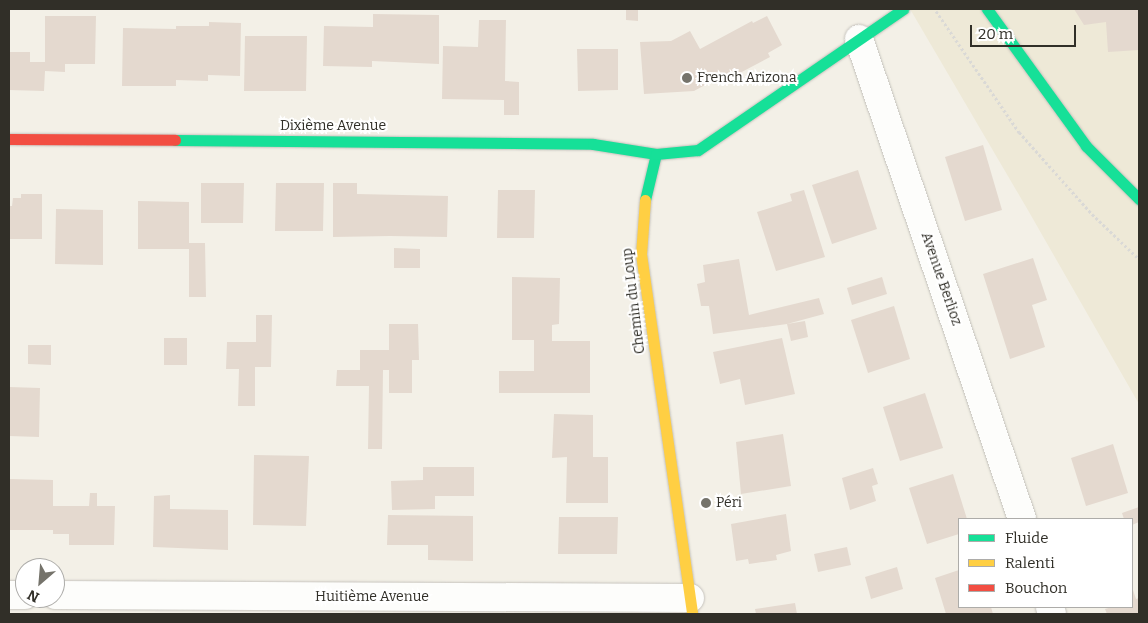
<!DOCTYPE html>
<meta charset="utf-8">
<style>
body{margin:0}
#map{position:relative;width:1148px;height:623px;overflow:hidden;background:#f3f0e7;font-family:Bitter,serif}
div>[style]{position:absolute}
.built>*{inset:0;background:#eee9d7}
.building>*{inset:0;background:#e4d9cf}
.path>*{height:3px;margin-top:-1.5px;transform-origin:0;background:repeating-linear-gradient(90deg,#dad9d6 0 2.5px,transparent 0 5px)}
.roads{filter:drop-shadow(0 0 1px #c5c2bc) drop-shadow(0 0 1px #c5c2bc)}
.street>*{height:28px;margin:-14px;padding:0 14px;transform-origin:14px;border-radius:14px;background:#fdfdfb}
.fast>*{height:11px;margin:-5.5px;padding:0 5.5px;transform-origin:5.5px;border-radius:5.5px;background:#16e098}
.slow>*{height:11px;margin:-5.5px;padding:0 5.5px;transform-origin:5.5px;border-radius:5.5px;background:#ffcf43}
.jam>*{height:11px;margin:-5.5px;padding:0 5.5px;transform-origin:5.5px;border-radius:5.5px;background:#f24e42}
.dots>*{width:14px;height:14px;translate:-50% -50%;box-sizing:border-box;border:2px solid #fff;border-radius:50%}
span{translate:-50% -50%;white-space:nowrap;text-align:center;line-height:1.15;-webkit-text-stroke:4px #fff;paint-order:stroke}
.poi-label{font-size:14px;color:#312f28}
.left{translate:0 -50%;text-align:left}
.street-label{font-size:14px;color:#312f28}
.frame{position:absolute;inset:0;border:10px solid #312f28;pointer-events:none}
.legend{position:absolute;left:958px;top:518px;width:175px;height:90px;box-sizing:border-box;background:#fff;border:1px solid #adaca9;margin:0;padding:6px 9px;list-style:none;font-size:15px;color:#312f28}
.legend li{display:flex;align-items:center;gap:10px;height:25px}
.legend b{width:25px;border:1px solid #adaca9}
.north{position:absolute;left:15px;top:558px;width:50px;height:50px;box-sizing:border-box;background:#fff;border:1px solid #adaca9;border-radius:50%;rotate:207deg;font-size:14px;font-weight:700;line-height:20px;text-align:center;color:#312f28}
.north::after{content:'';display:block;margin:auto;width:18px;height:22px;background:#75736b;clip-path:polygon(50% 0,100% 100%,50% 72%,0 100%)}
.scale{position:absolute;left:970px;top:25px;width:106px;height:22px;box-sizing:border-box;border:2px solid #312f28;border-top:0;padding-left:6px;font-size:15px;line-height:18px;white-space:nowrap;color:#312f28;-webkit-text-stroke:4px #fff;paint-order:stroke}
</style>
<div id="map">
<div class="built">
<div style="clip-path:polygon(910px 9px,1139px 9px,1139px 404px,1029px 212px)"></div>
</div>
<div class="building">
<div style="clip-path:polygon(626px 9px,638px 9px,638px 21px,626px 20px)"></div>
<div style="clip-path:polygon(1074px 9px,1139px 9px,1139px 50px,1108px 52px,1106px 22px,1084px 25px)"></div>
<div style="clip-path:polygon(373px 14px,439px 15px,439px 64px,372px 61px,372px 67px,323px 66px,324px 26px,373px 27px)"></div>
<div style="clip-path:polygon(45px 16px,96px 16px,95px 64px,65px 64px,65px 72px,45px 71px,44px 91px,9px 90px,9px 52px,30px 52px,30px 62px,45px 62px)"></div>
<div style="clip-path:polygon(767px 16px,782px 45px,768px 53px,770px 57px,719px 84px,716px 79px,694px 91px,644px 94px,640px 42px,671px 41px,690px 31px,700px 49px,752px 21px,753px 23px)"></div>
<div style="clip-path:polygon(479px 20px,506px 20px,505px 81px,519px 82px,519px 115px,504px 115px,504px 100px,442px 99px,443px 46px,478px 47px)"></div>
<div style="clip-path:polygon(209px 22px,241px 23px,240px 76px,208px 75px,208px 81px,176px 80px,176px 86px,122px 86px,123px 28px,176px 29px,176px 26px,209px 26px)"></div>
<div style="clip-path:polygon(245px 36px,307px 36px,306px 91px,244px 91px)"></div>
<div style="clip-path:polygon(577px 49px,618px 49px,618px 90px,578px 91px)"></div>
<div style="clip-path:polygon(983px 145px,1002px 210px,965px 221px,945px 157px)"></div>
<div style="clip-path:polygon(858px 170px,877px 229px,832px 244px,812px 185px)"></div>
<div style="clip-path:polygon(201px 183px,244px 183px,243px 223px,201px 223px)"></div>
<div style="clip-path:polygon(276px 183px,324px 183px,323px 231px,275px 231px)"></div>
<div style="clip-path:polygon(333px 183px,357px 183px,357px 194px,448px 196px,447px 237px,390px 236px,390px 228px,390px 236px,333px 237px)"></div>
<div style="clip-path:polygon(498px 190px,535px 190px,534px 238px,497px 238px)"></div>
<div style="clip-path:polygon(804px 190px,825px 257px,776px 271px,757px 212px,792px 201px,790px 194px)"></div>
<div style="clip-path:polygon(21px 194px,42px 194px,42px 239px,9px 239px,9px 206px,12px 206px,13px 198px,21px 198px)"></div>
<div style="clip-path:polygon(138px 201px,189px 202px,189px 243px,205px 243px,206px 297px,189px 297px,189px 249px,138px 249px)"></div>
<div style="clip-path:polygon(56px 209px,103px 210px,103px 265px,55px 264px)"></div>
<div style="clip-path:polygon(394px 248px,420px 249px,420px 268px,394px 268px)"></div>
<div style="clip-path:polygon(1033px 258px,1047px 300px,1032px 305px,1045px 347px,1010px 359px,983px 274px)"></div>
<div style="clip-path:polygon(739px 259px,749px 315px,819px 298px,824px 314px,787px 324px,805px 321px,808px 337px,791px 341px,787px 324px,713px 334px,709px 306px,701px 306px,697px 284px,705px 282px,703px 265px)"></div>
<div style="clip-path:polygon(512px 277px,560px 278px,559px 324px,552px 325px,552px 341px,590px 341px,590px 393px,499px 393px,499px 371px,534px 371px,534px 340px,512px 340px)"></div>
<div style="clip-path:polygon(882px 277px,887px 294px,852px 305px,847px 288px)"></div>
<div style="clip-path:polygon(894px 306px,910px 359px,868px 373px,851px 320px)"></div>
<div style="clip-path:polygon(256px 315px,272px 315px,271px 367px,255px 367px,255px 406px,238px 406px,239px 369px,226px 369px,227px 342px,256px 342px)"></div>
<div style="clip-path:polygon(389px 324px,418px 324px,419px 360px,412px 360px,412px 393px,389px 393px,389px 370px,383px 370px,382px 449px,368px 449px,369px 386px,336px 386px,337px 370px,360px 370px,360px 350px,389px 350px)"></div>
<div style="clip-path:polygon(164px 338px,187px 338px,187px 365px,164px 365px)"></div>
<div style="clip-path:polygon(782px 338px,795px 394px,745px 405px,740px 379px,720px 384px,713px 352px)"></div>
<div style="clip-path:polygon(28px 345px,51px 345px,51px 365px,28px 364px)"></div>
<div style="clip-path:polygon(9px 387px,40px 388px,39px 437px,9px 436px)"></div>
<div style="clip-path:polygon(925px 393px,943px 448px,900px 461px,883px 407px)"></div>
<div style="clip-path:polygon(554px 414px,593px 415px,593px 457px,608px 457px,608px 503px,566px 503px,567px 457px,552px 458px)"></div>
<div style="clip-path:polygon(783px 434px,791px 486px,741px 494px,736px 442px)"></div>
<div style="clip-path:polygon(1113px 444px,1128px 493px,1086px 506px,1071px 458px)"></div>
<div style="clip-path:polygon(254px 455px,309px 456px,306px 526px,253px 525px)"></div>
<div style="clip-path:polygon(423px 467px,474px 467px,474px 496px,435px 496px,435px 509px,392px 510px,391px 481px,423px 480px)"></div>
<div style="clip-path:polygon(873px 468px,878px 484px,872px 486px,876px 501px,850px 510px,842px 478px)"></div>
<div style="clip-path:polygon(953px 474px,967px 519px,959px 519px,959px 534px,927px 544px,909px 488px)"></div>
<div style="clip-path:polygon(9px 479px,53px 480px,53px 506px,89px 506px,90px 493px,97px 493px,97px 506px,115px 506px,114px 545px,69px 545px,69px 534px,53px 534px,53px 530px,9px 530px)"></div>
<div style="clip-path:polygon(170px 495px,170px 509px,228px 510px,228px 550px,153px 547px,154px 496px)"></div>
<div style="clip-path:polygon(1139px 507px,1139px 522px,1132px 525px,1132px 519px,1124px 519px,1122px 513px)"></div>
<div style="clip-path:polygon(786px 514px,791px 551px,776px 555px,777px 560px,749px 564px,748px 559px,736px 561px,731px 524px)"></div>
<div style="clip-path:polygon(388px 515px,473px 516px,473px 561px,428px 560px,428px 545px,387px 545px)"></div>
<div style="clip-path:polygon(559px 517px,618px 517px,617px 554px,558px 554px)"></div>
<div style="clip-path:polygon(847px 547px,851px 565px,818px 572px,814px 554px)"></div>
<div style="clip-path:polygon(897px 567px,903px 589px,871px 599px,865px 577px)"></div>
<div style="clip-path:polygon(959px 570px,959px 607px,991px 607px,993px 614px,946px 614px,935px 578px)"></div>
<div style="clip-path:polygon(1132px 587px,1136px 599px,1139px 598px,1139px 614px,1107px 614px,1105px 609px,1112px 607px,1132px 607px)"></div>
<div style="clip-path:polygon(795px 603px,797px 614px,756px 614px,755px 609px)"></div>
</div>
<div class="path">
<div style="left:936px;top:11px;width:147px;rotate:55.6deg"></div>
<div style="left:1019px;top:132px;width:110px;rotate:48.3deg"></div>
<div style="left:1092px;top:214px;width:65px;rotate:43.8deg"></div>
</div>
<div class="roads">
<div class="street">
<div style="left:859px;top:39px;width:507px;rotate:71.24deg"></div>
<div style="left:9px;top:595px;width:16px"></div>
<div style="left:55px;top:595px;width:635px;rotate:0.27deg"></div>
<div style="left:1050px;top:607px;width:7px;rotate:74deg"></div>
</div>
<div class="fast">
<div style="left:987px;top:9px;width:169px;rotate:54.1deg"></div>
<div style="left:1086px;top:146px;width:75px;rotate:45deg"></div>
<div style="left:175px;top:140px;width:418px;rotate:0.5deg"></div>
<div style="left:593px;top:144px;width:64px;rotate:9deg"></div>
<div style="left:645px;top:200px;width:47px;rotate:-76.6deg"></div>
<div style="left:656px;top:154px;width:42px;rotate:-5.4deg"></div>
<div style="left:698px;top:150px;width:249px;rotate:-34.5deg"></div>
</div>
<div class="slow">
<div style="left:645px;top:200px;width:54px;rotate:94.2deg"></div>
<div style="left:641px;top:254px;width:364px;rotate:81.9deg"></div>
</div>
<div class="jam">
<div style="left:9px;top:139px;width:166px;rotate:0.3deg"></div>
</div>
</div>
<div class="dots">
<div style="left:687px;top:78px;background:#75736b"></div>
<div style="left:706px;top:503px;background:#75736b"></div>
</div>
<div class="poi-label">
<span class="left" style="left:697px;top:78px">French Arizona</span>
<span class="left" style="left:716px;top:503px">Péri</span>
</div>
<div class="street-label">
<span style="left:333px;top:126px">Dixième Avenue</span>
<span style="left:941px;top:279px;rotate:71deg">Avenue Berlioz</span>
<span style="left:634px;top:301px;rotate:-97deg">Chemin du Loup</span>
<span style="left:372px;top:597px">Huitième Avenue</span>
</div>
<div class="frame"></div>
<ul class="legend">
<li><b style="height:6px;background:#16e098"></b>Fluide</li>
<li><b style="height:6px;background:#ffcf43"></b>Ralenti</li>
<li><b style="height:6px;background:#f24e42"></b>Bouchon</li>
</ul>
<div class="north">N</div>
<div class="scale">20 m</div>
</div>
